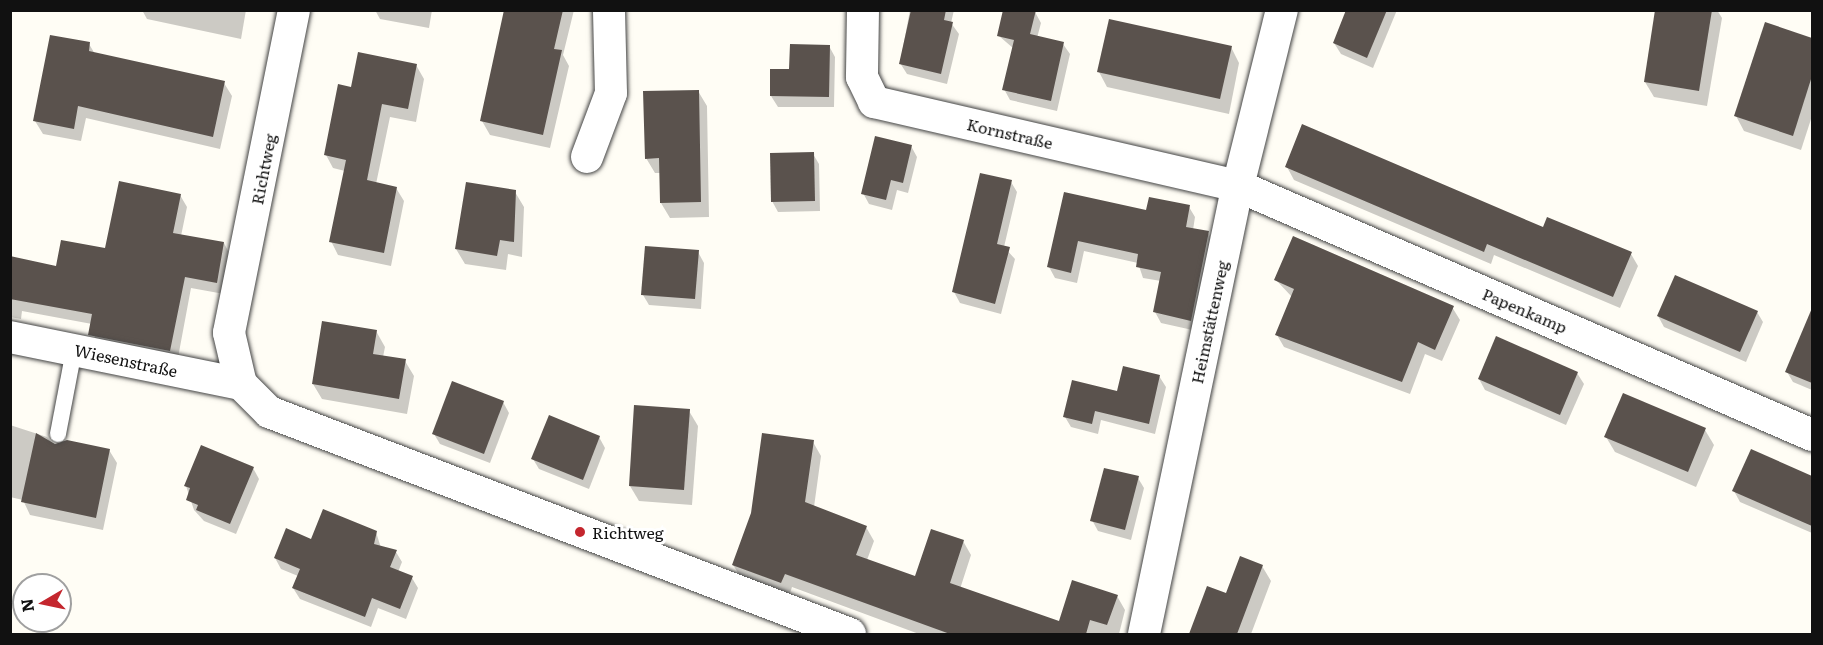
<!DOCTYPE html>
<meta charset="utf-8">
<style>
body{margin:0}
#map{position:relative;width:1823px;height:645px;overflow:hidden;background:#fffdf5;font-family:Literata,serif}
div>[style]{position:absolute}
.shadow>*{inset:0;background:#0003}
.building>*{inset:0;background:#5a524d}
.roads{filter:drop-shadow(0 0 2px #444) drop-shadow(0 0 2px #444)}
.service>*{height:16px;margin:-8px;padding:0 8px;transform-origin:8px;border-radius:8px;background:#fff}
.minor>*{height:32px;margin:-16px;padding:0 16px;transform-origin:16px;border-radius:16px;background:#fff}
.dots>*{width:16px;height:16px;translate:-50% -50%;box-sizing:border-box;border:3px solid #fff;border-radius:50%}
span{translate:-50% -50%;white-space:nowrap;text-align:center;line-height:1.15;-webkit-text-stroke:6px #fff;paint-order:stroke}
.street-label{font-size:16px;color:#111}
.poi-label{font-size:16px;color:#111}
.left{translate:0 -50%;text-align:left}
.frame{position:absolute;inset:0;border:12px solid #111;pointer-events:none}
.north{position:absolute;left:12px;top:573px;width:60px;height:60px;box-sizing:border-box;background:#fff;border:2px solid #a0a0a0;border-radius:50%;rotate:261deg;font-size:16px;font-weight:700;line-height:24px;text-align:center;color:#111}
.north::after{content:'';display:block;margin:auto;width:21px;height:27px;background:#c4262e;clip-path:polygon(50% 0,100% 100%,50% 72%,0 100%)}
</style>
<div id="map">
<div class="shadow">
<div style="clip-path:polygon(142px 10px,246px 10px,241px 39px,147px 19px)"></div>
<div style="clip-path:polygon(375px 10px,432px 10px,429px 28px,380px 19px)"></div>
<div style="clip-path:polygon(506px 10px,574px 10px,563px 55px,569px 66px,550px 148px,490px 135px,482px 121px)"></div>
<div style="clip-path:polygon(910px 10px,954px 10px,951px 23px,959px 34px,947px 84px,907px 74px,900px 63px)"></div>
<div style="clip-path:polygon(1348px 10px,1397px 10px,1373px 68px,1341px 54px,1334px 43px)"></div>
<div style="clip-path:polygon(1657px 10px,1717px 10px,1722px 18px,1707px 106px,1654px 97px,1645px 82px)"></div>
<div style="clip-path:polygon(1035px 12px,1041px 23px,1037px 38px,1063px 44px,1070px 54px,1057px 111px,1010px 100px,1004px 89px,1013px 48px,999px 36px)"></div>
<div style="clip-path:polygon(1766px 24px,1812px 40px,1812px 116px,1801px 150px,1744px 131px,1736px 116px)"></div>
<div style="clip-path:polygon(89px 44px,95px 54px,224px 83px,232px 96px,220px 149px,86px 118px,81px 141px,43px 134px,35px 121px)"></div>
<div style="clip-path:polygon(829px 46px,835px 57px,834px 107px,778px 107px,771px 96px,772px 71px,790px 71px)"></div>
<div style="clip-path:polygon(1231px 47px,1239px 63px,1229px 114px,1107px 87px,1099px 72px)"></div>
<div style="clip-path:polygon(416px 65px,424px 79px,416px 122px,390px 117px,376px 184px,396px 188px,404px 201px,391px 266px,338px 255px,331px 241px,345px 171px,333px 168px,326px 155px,352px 89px)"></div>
<div style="clip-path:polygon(698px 91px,707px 106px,709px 217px,670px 218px,661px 203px,661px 173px,655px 173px,646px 158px)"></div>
<div style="clip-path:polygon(911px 146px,917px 157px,908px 193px,897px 190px,892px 210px,869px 204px,863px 193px)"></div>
<div style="clip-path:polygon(813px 154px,819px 164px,820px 211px,778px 212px,772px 201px)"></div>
<div style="clip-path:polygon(1287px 167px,1543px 228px,1631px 254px,1638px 266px,1620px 308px,1494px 255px,1491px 264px,1294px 180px)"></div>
<div style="clip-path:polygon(1011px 182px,1017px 192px,1004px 247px,1015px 259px,1001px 314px,960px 303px,954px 292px)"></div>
<div style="clip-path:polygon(515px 192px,524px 207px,522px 257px,508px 254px,506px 270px,465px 264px,456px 249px)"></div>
<div style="clip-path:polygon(1065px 194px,1148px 212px,1189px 207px,1195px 217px,1193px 230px,1208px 233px,1214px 243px,1197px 331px,1161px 323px,1155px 312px,1161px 281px,1143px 278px,1138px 263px,1084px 251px,1077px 283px,1055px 278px,1049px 267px)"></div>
<div style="clip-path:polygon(180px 195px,187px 207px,181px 236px,224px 243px,230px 255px,224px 294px,191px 288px,177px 363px,97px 346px,92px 324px,22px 311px,21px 319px,10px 317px,10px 257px,57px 268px,107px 250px)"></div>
<div style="clip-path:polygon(698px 252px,704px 263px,701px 309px,649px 305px,643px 295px)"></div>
<div style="clip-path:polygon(1276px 280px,1452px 307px,1460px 320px,1442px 361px,1425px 354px,1410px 394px,1284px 347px,1277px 335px,1292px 297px)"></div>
<div style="clip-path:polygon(1757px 312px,1763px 322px,1746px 362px,1664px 327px,1658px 316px)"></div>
<div style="clip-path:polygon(376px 331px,385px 347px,383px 357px,405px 361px,414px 376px,407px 414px,322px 399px,313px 384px)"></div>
<div style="clip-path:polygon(1803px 332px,1812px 336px,1812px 390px,1793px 382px,1787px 372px)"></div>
<div style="clip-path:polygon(1577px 373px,1584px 384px,1566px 425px,1485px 390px,1479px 379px)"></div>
<div style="clip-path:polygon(1159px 376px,1166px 387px,1155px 434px,1101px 420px,1098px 434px,1071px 427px,1065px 417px)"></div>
<div style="clip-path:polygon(1623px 395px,1705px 430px,1714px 445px,1696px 487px,1615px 452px,1606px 437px)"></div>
<div style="clip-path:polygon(503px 402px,509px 413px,490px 463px,440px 444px,434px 434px)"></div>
<div style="clip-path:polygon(689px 411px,698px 426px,692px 505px,639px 501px,630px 486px)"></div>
<div style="clip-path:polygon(10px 425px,47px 437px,55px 446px,109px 450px,117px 463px,103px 530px,30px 515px,23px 500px,10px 497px)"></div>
<div style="clip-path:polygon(599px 437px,605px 448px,589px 489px,539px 469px,533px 459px)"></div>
<div style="clip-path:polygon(813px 442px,821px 456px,814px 507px,866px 527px,874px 541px,867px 560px,916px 578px,963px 541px,971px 555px,960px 589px,1060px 623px,1117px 596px,1125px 610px,1119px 634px,919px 634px,792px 587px,789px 596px,742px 579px,733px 565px)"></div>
<div style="clip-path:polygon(1752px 451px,1812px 477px,1812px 533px,1740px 502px,1734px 491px)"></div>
<div style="clip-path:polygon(253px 468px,259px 479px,236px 534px,204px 521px,194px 510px,186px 486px)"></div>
<div style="clip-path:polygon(1138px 478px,1144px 488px,1131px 540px,1098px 531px,1092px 520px)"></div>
<div style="clip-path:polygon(376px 532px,381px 548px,396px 552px,402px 562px,398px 572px,412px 578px,418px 588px,406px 619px,378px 608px,371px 627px,300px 599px,293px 588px,298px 576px,281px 569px,275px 558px,312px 541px)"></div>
<div style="clip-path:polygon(1262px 566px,1271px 581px,1251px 634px,1191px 634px,1208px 588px,1226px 595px)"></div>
</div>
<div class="building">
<div style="clip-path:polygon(504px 10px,563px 10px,554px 49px,562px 50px,543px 135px,480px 121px)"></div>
<div style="clip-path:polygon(911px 10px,946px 10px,944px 20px,953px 22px,941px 74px,899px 64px)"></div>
<div style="clip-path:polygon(1003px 10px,1036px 10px,1030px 34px,1064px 42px,1051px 101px,1002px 90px,1014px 40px,997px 36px)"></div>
<div style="clip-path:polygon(1346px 10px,1387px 10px,1367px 58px,1333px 43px)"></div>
<div style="clip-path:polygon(1655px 10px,1712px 10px,1699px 91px,1644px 82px)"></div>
<div style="clip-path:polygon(1109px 19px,1232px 46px,1220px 99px,1097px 72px)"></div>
<div style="clip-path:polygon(1765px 22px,1812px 38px,1812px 76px,1793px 136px,1734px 116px)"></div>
<div style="clip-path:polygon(50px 35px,90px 42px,89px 51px,225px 81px,213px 137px,78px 106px,74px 129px,33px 121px)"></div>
<div style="clip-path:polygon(790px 44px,830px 45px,829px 97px,770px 96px,770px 69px,789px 69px)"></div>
<div style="clip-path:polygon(358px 52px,417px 64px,408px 109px,382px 104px,367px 180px,397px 187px,384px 253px,329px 242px,346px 160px,324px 155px,338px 84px,351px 87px)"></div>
<div style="clip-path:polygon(699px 90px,701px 202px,660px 203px,659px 158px,645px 159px,643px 91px)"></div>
<div style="clip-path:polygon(1302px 124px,1543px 227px,1547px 217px,1632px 252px,1613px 297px,1487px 244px,1484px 252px,1285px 167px)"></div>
<div style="clip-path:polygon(875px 136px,912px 145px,903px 183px,891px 180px,886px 200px,861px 194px)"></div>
<div style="clip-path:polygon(814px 152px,815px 201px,771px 202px,770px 153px)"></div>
<div style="clip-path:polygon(980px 173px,1012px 180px,997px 244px,1010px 247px,995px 304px,952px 292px)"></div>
<div style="clip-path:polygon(119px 181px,181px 194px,173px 233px,224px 242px,217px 283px,185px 277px,170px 351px,88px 335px,92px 314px,10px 299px,10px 256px,56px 266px,61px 240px,105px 248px)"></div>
<div style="clip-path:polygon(466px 182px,516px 190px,514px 242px,500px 240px,497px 256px,455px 249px)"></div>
<div style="clip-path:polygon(1064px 192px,1146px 210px,1149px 197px,1190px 205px,1186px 227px,1209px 231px,1191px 321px,1153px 312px,1161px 272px,1136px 267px,1138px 254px,1078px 241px,1071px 273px,1047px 267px)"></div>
<div style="clip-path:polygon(1293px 236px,1454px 306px,1435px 350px,1418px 342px,1402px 382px,1275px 335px,1294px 289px,1274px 280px)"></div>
<div style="clip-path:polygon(645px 246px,699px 250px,695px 299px,641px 295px)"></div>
<div style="clip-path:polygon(1675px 275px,1758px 311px,1740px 352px,1657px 316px)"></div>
<div style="clip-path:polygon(1812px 308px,1812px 383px,1785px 372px)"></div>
<div style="clip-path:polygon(322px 321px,377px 330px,373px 354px,406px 359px,399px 399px,312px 384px)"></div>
<div style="clip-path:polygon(1496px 336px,1578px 372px,1560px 415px,1478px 379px)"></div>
<div style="clip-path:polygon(1123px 366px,1160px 375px,1149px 424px,1095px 411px,1092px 424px,1063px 417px,1072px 380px,1117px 391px)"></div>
<div style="clip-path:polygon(452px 381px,504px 401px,484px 454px,432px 434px)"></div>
<div style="clip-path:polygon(1623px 393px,1706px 428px,1688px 472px,1604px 437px)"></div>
<div style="clip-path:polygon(634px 405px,690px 409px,684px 490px,629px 486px)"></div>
<div style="clip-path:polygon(549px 415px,600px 436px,583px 480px,531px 459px)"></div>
<div style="clip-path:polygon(36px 433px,55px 444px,67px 440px,110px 449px,96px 518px,21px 502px)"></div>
<div style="clip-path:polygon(762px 433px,814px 440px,805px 502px,867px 526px,856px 555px,915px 576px,931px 529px,964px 540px,950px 583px,1059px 621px,1072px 580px,1118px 595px,1107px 625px,1090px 620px,1086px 634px,950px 634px,785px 574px,781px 583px,732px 565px,751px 513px)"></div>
<div style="clip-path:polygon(201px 445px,254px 467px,230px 524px,196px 510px,198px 505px,186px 500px,190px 488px,184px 486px)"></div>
<div style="clip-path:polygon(1751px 449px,1812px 476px,1812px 526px,1732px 491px)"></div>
<div style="clip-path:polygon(1104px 468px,1139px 476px,1125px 530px,1090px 521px)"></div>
<div style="clip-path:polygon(323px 509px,377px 531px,374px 544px,397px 550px,390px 567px,413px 576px,400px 609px,372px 598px,365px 617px,292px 588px,300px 569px,274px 558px,286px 528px,311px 539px)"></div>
<div style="clip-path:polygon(1240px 556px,1263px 565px,1237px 634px,1189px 634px,1207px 586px,1226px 593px)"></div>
</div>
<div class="roads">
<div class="service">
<div style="left:58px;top:434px;width:86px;rotate:-79.2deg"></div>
</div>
<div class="minor">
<div style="left:294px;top:10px;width:329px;rotate:101.4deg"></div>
<div style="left:229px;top:333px;width:52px;rotate:76.8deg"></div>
<div style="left:241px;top:384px;width:40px;rotate:45deg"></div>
<div style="left:269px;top:412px;width:622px;rotate:20.91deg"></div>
<div style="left:863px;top:10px;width:67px;rotate:90.9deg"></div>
<div style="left:862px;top:77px;width:28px;rotate:64deg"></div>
<div style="left:874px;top:102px;width:374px;rotate:13deg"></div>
<div style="left:1238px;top:186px;width:626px;rotate:23.45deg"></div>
<div style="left:587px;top:157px;width:68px;rotate:-69.4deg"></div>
<div style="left:611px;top:93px;width:83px;rotate:-91.4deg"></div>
<div style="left:10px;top:337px;width:236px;rotate:11.5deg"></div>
<div style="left:1144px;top:634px;width:458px;rotate:-78.2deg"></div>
<div style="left:1238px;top:186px;width:181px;rotate:-76deg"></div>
</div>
</div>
<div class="dots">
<div style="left:580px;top:532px;background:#c4262e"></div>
</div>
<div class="street-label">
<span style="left:1010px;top:133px;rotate:13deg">Kornstraße</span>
<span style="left:263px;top:169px;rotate:-79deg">Richtweg</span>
<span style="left:1525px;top:310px;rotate:23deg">Papenkamp</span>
<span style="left:1209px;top:322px;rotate:-78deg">Heimstättenweg</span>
<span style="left:126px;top:360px;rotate:12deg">Wiesenstraße</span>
</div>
<div class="poi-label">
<span class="left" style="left:592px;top:532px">Richtweg</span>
</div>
<div class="frame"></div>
<div class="north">N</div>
</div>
